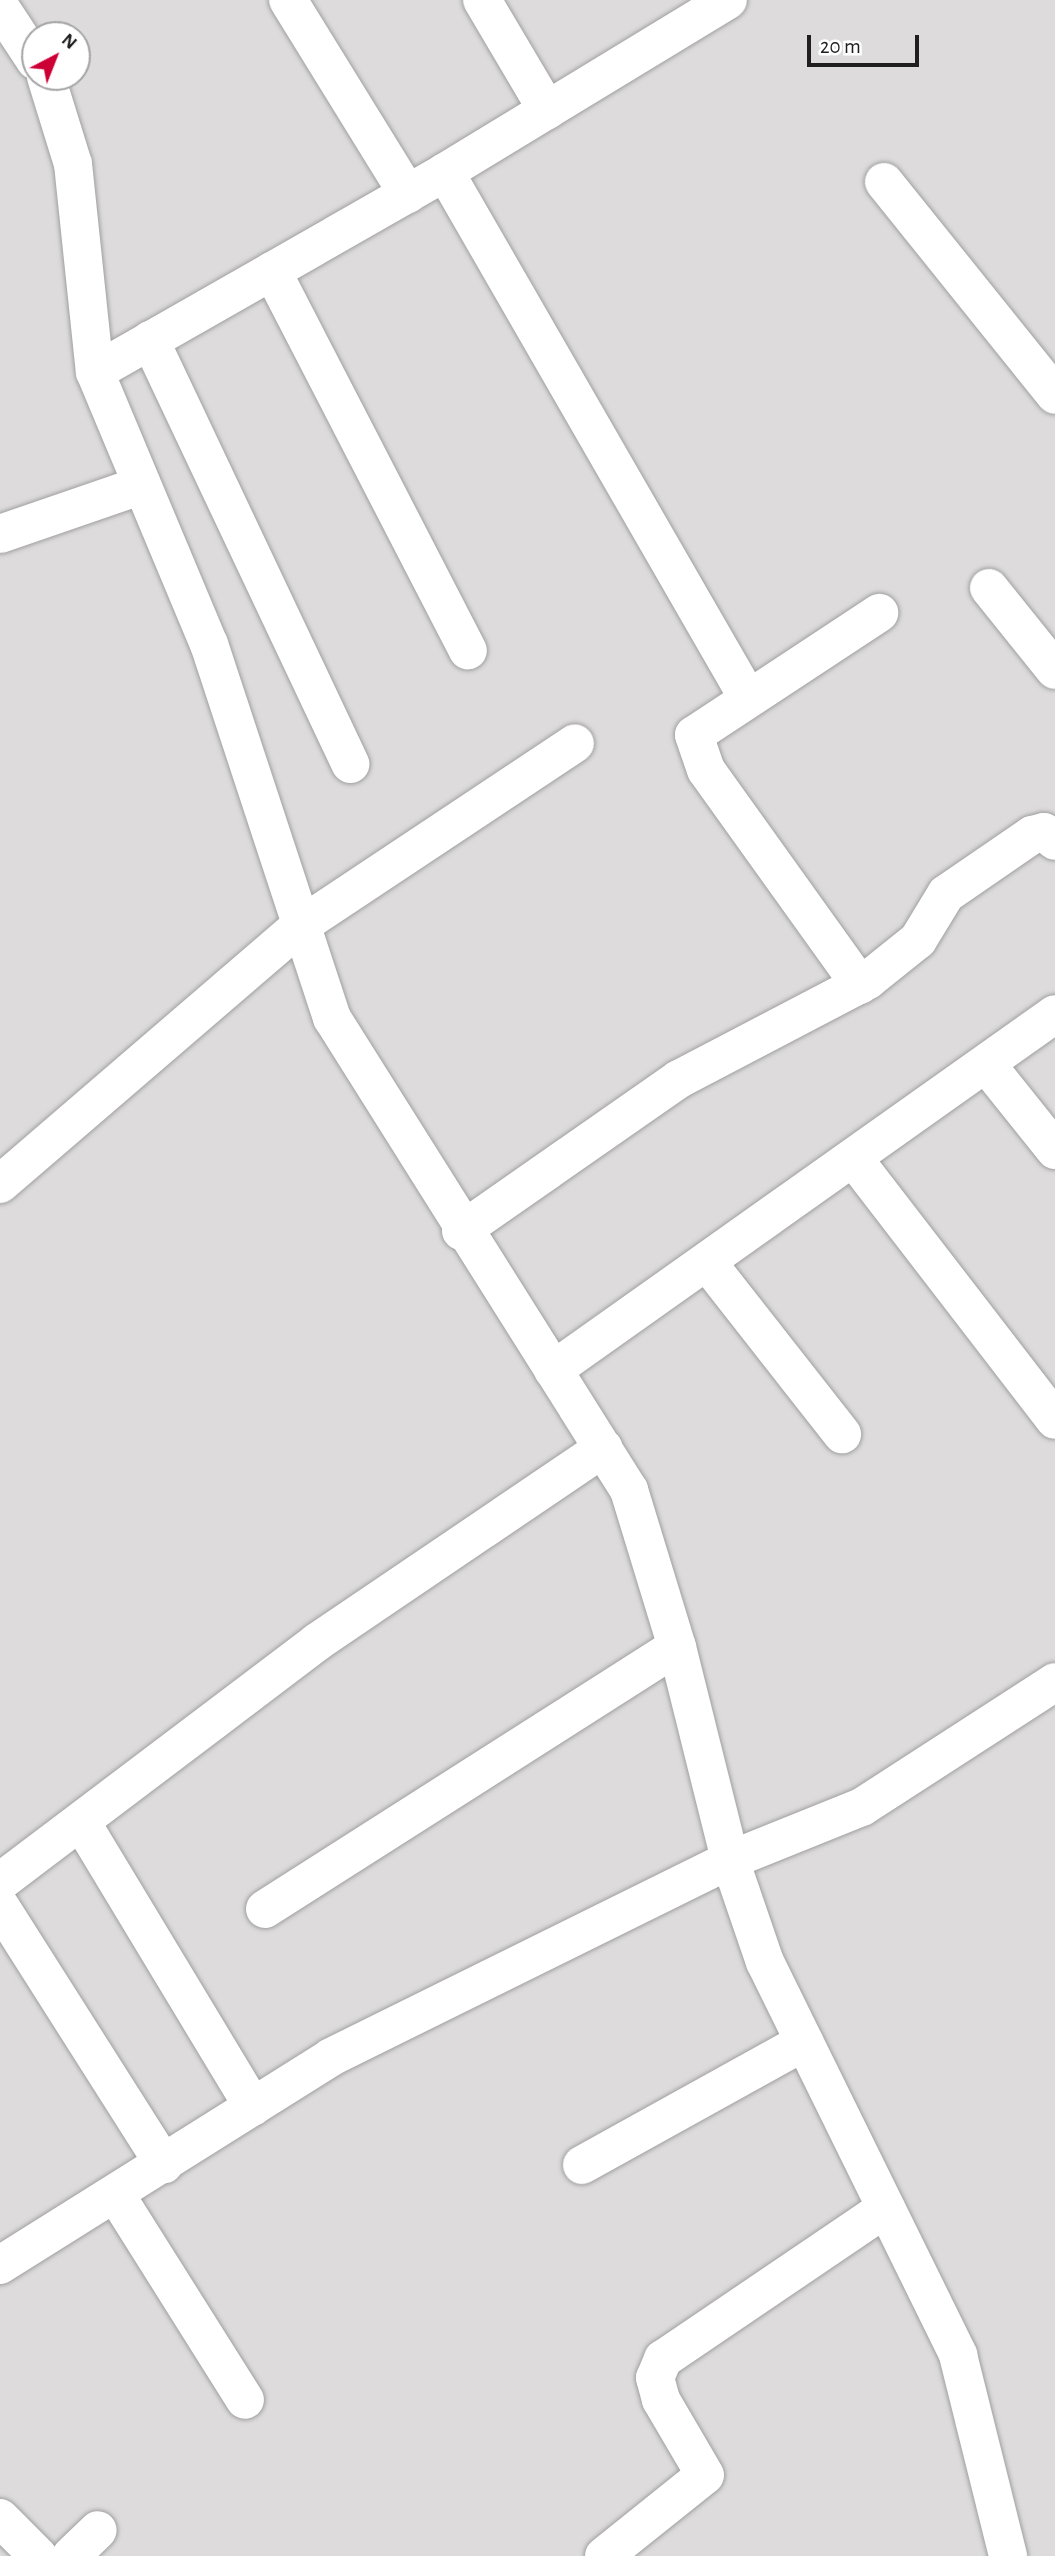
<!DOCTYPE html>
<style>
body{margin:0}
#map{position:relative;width:1055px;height:2556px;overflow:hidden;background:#efe9e5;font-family:"Alegreya Sans",sans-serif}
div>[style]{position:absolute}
.residential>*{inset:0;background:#dddbdc}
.roads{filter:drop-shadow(0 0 2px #a0a0a0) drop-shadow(0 0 2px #a0a0a0)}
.street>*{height:38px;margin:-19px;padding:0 19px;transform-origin:19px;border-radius:19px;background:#fff}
span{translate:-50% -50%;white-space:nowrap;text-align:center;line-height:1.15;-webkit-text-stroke:5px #fff;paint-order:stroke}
.north{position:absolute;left:21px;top:21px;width:70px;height:70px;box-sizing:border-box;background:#fff;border:2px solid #a5a5a5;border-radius:50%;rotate:42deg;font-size:19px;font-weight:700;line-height:28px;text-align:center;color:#1f1f1f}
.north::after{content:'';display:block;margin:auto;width:24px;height:32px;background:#cd0035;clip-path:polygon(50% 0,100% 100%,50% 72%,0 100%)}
.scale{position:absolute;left:807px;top:35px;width:112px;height:32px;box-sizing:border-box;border:4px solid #1f1f1f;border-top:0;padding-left:9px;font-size:21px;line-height:24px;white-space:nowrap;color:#1f1f1f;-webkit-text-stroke:5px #fff;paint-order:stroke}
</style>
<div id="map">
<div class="residential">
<div style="clip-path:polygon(evenodd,0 0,1055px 0,1055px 2556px,0 2556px,0 0,35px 35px,77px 35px,77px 77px,35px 77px,35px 35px)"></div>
</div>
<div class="roads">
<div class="street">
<div style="left:288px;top:0;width:228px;rotate:58.3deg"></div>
<div style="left:482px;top:0;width:128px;rotate:59.4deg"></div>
<div style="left:0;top:7px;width:64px;rotate:56.6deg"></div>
<div style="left:46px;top:77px;width:91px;rotate:72.8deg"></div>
<div style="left:73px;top:164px;width:209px;rotate:84deg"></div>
<div style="left:95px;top:372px;width:295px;rotate:67.3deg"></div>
<div style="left:209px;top:644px;width:394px;rotate:71.8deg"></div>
<div style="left:332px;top:1018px;width:558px;rotate:57.82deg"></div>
<div style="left:629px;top:1490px;width:164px;rotate:73deg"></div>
<div style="left:677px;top:1647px;width:219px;rotate:76deg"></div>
<div style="left:730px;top:1860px;width:108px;rotate:71.1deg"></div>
<div style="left:765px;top:1962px;width:438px;rotate:63.8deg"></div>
<div style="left:958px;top:2355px;width:207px;rotate:76deg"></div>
<div style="left:445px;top:172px;width:607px;rotate:60.06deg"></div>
<div style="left:884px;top:182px;width:273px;rotate:51.2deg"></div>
<div style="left:272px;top:271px;width:427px;rotate:62.7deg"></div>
<div style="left:150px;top:340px;width:469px;rotate:64.7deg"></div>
<div style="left:95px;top:372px;width:403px;rotate:-29.7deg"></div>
<div style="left:445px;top:172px;width:331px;rotate:-31.3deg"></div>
<div style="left:0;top:534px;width:150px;rotate:-19deg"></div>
<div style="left:989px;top:588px;width:105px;rotate:51.2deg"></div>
<div style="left:860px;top:985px;width:264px;rotate:-125.6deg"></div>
<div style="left:706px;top:770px;width:37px;rotate:-109deg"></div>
<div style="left:694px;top:735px;width:222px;rotate:-33.4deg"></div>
<div style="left:987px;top:1065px;width:109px;rotate:51.3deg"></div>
<div style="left:854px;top:1159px;width:329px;rotate:52.4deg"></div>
<div style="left:0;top:1184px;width:396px;rotate:-40.7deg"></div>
<div style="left:300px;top:926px;width:330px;rotate:-33.6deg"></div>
<div style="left:461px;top:1231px;width:266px;rotate:-34.9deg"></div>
<div style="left:679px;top:1079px;width:213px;rotate:-27.6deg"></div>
<div style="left:868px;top:980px;width:64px;rotate:-38.7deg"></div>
<div style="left:918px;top:940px;width:54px;rotate:-58.7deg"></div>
<div style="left:946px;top:894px;width:104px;rotate:-34.5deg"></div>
<div style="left:1032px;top:835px;width:12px;rotate:-14deg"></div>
<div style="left:1044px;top:832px;width:14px;rotate:39deg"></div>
<div style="left:707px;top:1262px;width:219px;rotate:51.9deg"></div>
<div style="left:553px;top:1370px;width:615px;rotate:-35.34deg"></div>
<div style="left:83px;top:1825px;width:329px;rotate:58.9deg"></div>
<div style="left:0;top:1882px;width:398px;rotate:-37.1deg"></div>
<div style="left:317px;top:1642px;width:346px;rotate:-34.1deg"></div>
<div style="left:0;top:1906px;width:306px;rotate:57.6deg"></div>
<div style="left:265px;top:1909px;width:488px;rotate:-32.5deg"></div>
<div style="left:582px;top:2165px;width:254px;rotate:-29deg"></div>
<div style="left:116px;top:2195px;width:242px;rotate:57.8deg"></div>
<div style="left:0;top:2265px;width:391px;rotate:-32.1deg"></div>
<div style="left:331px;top:2057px;width:445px;rotate:-26.3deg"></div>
<div style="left:730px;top:1860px;width:142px;rotate:-21.9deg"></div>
<div style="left:862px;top:1807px;width:230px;rotate:-32.9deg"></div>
<div style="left:0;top:2518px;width:54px;rotate:45deg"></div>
<div style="left:71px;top:2556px;width:37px;rotate:-44deg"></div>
<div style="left:604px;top:2556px;width:129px;rotate:-38.7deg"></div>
<div style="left:705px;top:2475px;width:87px;rotate:-120.4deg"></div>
<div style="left:661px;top:2400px;width:23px;rotate:-105deg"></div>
<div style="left:655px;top:2378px;width:21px;rotate:-67deg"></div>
<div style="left:663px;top:2359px;width:269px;rotate:-34.1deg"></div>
</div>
</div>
<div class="north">N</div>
<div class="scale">20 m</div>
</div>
